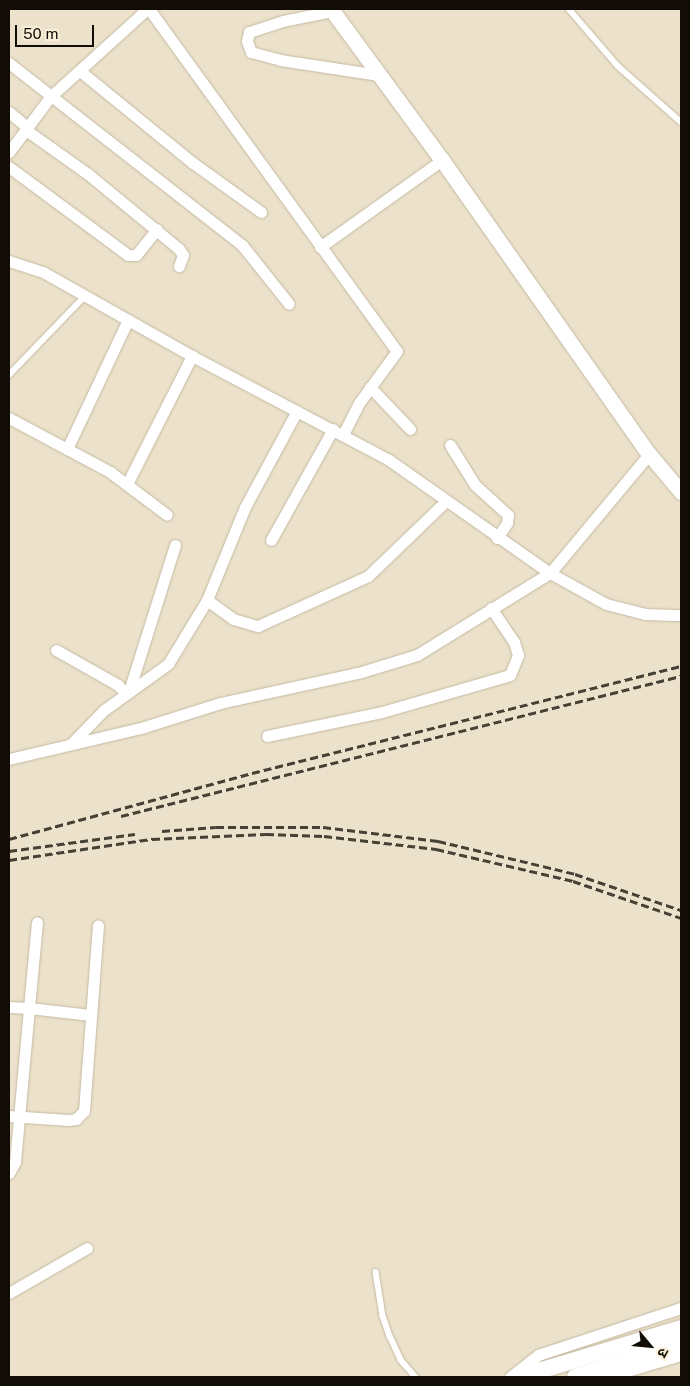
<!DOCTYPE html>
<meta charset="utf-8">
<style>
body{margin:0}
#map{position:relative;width:690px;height:1386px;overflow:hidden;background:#ece1ca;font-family:"Public Sans","Noto Sans Devanagari",sans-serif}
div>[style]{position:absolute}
.roads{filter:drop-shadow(0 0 1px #c4b9a2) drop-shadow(0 0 1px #c4b9a2)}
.service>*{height:5.5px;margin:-2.75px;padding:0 2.75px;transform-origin:2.75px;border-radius:2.75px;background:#fff}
.minor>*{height:11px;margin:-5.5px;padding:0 5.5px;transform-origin:5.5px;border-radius:5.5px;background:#fff}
.tertiary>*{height:15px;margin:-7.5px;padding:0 7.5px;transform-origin:7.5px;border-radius:7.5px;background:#fff}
.secondary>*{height:16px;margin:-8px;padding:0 8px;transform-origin:8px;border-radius:8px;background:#fff}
.rail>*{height:3px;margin-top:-1.5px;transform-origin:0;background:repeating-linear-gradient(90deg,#464035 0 8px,transparent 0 12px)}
span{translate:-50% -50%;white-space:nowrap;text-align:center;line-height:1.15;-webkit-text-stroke:4px #faeed7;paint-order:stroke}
.frame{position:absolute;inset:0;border:10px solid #110d06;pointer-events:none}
.north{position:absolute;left:625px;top:1321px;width:50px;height:50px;-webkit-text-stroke:4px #faeed7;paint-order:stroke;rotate:118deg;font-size:14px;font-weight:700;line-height:20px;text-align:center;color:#110d06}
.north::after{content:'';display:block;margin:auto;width:18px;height:22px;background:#110d06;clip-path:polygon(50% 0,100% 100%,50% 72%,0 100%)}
.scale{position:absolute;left:15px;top:25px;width:79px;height:22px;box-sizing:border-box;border:2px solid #110d06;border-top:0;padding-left:6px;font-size:15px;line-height:18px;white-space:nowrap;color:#110d06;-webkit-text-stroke:4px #faeed7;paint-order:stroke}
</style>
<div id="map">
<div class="roads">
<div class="service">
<div style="left:569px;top:9px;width:75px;rotate:49.3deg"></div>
<div style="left:618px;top:66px;width:84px;rotate:41.6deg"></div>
<div style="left:9px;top:375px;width:110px;rotate:-46.1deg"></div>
<div style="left:376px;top:1272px;width:45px;rotate:81deg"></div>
<div style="left:383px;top:1316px;width:21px;rotate:71deg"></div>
<div style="left:390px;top:1336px;width:26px;rotate:65deg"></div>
<div style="left:401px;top:1360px;width:23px;rotate:49deg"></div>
</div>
<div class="minor">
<div style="left:149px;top:9px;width:422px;rotate:54.1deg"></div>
<div style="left:397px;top:351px;width:64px;rotate:126.2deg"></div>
<div style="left:359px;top:403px;width:35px;rotate:117deg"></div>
<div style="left:332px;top:11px;width:50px;rotate:168.5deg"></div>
<div style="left:283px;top:21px;width:36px;rotate:162deg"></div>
<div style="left:249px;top:32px;width:9px;rotate:103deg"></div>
<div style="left:247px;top:41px;width:12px;rotate:70deg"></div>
<div style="left:251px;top:52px;width:30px;rotate:15deg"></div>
<div style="left:280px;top:60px;width:100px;rotate:8.6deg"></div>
<div style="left:9px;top:63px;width:296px;rotate:38deg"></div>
<div style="left:242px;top:245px;width:75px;rotate:51.5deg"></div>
<div style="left:80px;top:71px;width:146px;rotate:39.2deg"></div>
<div style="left:193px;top:163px;width:84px;rotate:35.8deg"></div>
<div style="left:9px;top:112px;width:25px;rotate:40deg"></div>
<div style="left:26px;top:130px;width:76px;rotate:35.4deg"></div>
<div style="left:88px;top:174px;width:118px;rotate:39.5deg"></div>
<div style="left:179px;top:249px;width:7px;rotate:56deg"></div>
<div style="left:183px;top:255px;width:12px;rotate:110deg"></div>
<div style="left:9px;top:152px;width:69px;rotate:-53.3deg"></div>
<div style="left:50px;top:97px;width:131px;rotate:-42.2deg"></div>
<div style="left:9px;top:167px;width:148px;rotate:36.5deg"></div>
<div style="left:128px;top:255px;width:8px"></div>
<div style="left:136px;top:255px;width:33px;rotate:-51deg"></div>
<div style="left:320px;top:247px;width:150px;rotate:-35.5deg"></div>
<div style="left:9px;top:261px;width:36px;rotate:18deg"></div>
<div style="left:43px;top:272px;width:171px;rotate:29.4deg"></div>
<div style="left:192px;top:356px;width:223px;rotate:27.8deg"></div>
<div style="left:389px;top:460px;width:197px;rotate:35.1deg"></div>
<div style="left:550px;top:573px;width:64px;rotate:29deg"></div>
<div style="left:606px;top:604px;width:40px;rotate:14.4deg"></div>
<div style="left:645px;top:614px;width:36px;rotate:2deg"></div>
<div style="left:370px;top:387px;width:58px;rotate:46.4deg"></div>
<div style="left:9px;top:418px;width:115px;rotate:28.1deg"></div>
<div style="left:110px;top:472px;width:71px;rotate:37deg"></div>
<div style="left:450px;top:445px;width:47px;rotate:58deg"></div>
<div style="left:475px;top:485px;width:45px;rotate:42.3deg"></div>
<div style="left:508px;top:515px;width:8px;rotate:97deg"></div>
<div style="left:507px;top:523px;width:18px;rotate:124deg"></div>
<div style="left:67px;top:449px;width:143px;rotate:-64.7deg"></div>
<div style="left:127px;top:484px;width:144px;rotate:-63.1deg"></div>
<div style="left:271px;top:540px;width:127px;rotate:-60.8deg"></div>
<div style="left:207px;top:600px;width:100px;rotate:-67.8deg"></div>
<div style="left:245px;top:507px;width:109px;rotate:-61.6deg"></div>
<div style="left:56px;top:650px;width:71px;rotate:29.4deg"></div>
<div style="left:118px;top:685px;width:12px;rotate:48deg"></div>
<div style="left:129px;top:691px;width:153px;rotate:-72.5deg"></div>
<div style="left:267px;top:736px;width:117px;rotate:-11.8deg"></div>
<div style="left:382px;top:712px;width:133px;rotate:-16.1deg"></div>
<div style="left:510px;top:675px;width:22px;rotate:-68deg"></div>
<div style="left:518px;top:655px;width:14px;rotate:-107deg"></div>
<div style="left:514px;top:642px;width:41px;rotate:-124.1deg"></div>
<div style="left:71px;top:744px;width:47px;rotate:-45.9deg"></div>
<div style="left:104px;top:710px;width:79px;rotate:-35.7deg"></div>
<div style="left:168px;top:664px;width:75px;rotate:-58.6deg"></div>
<div style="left:207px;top:600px;width:32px;rotate:36deg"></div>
<div style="left:233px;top:619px;width:26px;rotate:16deg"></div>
<div style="left:258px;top:626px;width:121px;rotate:-24.4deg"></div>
<div style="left:368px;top:576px;width:108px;rotate:-43.9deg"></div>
<div style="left:9px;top:759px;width:139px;rotate:-13.3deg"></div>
<div style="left:144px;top:727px;width:80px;rotate:-17.5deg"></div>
<div style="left:220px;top:703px;width:141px;rotate:-12.3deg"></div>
<div style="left:358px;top:673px;width:62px;rotate:-17deg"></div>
<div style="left:417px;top:655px;width:156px;rotate:-31.7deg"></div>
<div style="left:550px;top:573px;width:155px;rotate:-50.2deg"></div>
<div style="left:9px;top:1007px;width:20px;rotate:3deg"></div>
<div style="left:29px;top:1008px;width:86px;rotate:-84.7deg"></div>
<div style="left:9px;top:1116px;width:60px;rotate:3.8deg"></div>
<div style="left:69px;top:1120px;width:7px;rotate:-8deg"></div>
<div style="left:76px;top:1119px;width:11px;rotate:-45deg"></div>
<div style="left:84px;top:1111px;width:186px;rotate:-85.7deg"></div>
<div style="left:9px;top:1173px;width:13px;rotate:-61deg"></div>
<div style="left:15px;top:1162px;width:155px;rotate:-84.8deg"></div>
<div style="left:29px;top:1008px;width:62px;rotate:6.4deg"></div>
<div style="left:9px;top:1293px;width:90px;rotate:-30deg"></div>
<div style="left:510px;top:1377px;width:36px;rotate:-38deg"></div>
<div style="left:538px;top:1355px;width:151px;rotate:-18.2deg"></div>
<div style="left:607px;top:1377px;width:77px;rotate:-16.6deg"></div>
</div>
<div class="tertiary">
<div style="left:331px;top:9px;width:187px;rotate:53.7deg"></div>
<div style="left:442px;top:160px;width:360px;rotate:54.9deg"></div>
<div style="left:649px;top:454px;width:50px;rotate:49.9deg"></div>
</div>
<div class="secondary">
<div style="left:519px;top:1377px;width:169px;rotate:-16.8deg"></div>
<div style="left:575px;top:1377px;width:111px;rotate:-17.3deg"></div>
</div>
</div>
<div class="rail">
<div style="left:121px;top:816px;width:577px;rotate:-14.04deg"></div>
<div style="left:162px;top:831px;width:54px;rotate:-4.2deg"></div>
<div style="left:216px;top:827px;width:107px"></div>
<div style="left:323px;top:827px;width:116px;rotate:6.9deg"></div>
<div style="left:438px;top:841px;width:141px;rotate:13.5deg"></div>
<div style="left:575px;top:874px;width:112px;rotate:18.8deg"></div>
<div style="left:9px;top:839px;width:252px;rotate:-15.2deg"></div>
<div style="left:252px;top:773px;width:442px;rotate:-14deg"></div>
<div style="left:9px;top:851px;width:127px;rotate:-7.7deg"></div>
<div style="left:9px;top:860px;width:145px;rotate:-8.4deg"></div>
<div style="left:152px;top:839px;width:114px;rotate:-2.5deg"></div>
<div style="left:266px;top:834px;width:58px;rotate:2deg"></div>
<div style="left:324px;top:836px;width:113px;rotate:6.6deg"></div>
<div style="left:436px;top:849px;width:141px;rotate:13.1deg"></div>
<div style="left:573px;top:881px;width:114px;rotate:18.9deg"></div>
</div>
<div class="frame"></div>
<div class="north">उ</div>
<div class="scale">50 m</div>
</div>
